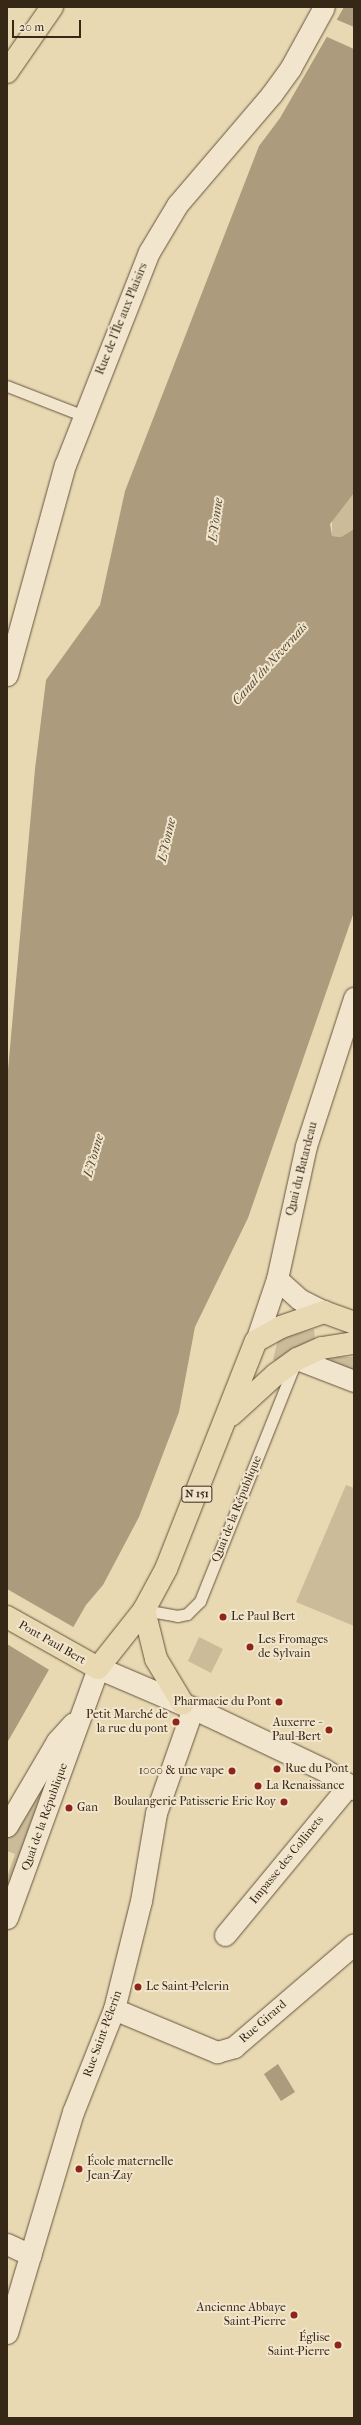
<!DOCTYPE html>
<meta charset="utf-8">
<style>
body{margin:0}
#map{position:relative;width:361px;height:2425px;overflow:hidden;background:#e9d9b2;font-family:"IM FELL French Canon",serif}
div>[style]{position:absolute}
.green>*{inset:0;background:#cbbb98}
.water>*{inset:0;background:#ac9c7d}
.pier>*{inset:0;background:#e9d9b2}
.roads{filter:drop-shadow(0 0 1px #64543e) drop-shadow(0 0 1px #64543e)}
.service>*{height:11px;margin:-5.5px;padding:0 5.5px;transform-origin:5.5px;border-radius:5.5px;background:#f1e6cd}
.minor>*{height:21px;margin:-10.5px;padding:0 10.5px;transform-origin:10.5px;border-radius:10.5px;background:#f1e6cd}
.tertiary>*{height:22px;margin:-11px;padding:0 11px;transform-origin:11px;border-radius:11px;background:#f1e6cd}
.primary>*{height:22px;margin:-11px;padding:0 11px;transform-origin:11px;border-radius:11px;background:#e9d9b2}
.dots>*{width:11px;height:11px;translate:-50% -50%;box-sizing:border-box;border:2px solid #f1e6cd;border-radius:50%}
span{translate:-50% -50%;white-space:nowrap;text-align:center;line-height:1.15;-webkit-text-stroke:4px #f1e6cd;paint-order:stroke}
.shield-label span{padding:1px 3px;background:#f1e6cd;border:1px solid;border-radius:3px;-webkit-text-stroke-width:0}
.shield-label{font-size:11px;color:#372717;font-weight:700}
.street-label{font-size:12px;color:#372717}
.poi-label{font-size:12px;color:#372717}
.left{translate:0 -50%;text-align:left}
.right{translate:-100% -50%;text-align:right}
.water-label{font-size:13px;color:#5a4a36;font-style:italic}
.frame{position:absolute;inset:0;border:8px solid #372717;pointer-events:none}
.scale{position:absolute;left:12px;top:20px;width:69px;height:18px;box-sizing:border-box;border:2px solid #372717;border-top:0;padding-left:5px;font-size:12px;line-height:14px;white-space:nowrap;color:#372717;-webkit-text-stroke:3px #f1e6cd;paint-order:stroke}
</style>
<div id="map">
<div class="green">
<div style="clip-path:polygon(354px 493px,354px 529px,341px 537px,332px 536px,332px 520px)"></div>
<div style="clip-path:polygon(314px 1329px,315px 1340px,278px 1361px,273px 1360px,278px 1339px)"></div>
<div style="clip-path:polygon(337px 1357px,354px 1357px,354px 1371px,331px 1363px,331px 1359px)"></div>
<div style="clip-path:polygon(346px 1485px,354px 1488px,354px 1626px,296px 1602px)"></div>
<div style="clip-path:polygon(199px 1637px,223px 1649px,211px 1673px,188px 1661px)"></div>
<div style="clip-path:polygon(54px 1758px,7px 1896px,7px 1877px,15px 1854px,7px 1851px,7px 1837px)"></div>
</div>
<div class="water">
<div style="clip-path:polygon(344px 7px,354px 7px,354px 493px,330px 524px,332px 536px,341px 537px,354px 529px,354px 912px,248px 1218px,195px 1327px,179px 1412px,139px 1517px,103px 1585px,86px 1605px,7px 1743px,7px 1081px,35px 769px,46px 680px,100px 605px,125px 491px,259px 146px,280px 118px)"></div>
<div style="clip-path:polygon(278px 2064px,295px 2092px,281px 2101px,264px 2074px)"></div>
</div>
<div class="pier">
<div style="clip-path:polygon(335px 19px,354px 27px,354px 49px,325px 36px)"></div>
<div style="clip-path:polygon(7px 1589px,75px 1628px,51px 1671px,7px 1644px)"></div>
</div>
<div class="roads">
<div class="service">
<div style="left:7px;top:386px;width:83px;rotate:21.3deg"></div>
<div style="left:144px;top:1610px;width:34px;rotate:10deg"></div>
<div style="left:177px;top:1616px;width:10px;rotate:-11deg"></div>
<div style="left:187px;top:1614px;width:18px;rotate:-45deg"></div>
<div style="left:200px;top:1601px;width:255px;rotate:-68.2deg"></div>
</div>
<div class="minor">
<div style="left:7px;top:675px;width:218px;rotate:-74.6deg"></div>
<div style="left:65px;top:465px;width:229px;rotate:-68.5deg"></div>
<div style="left:149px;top:252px;width:55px;rotate:-59.2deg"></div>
<div style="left:177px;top:205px;width:145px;rotate:-49.5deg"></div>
<div style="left:271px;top:95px;width:34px;rotate:-54deg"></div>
<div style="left:291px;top:67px;width:68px;rotate:-61.2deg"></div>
<div style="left:277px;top:1279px;width:30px;rotate:42deg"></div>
<div style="left:299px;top:1299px;width:28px;rotate:27deg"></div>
<div style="left:256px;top:1341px;width:65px;rotate:-71.3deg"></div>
<div style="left:277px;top:1279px;width:136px;rotate:-77.7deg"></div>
<div style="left:306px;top:1146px;width:156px;rotate:-72deg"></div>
<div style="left:297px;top:1359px;width:61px;rotate:21.1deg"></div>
<div style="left:7px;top:1826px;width:99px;rotate:-59.5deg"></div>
<div style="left:57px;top:1741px;width:24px;rotate:-48deg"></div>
<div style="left:7px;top:1918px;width:266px;rotate:-70deg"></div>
<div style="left:225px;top:1935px;width:195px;rotate:-50.4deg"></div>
<div style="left:114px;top:2009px;width:112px;rotate:22.7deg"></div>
<div style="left:217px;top:2052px;width:18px;rotate:-16deg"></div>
<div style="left:234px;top:2047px;width:158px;rotate:-40.6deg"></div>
<div style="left:7px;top:2244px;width:26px;rotate:25deg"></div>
<div style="left:7px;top:2333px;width:231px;rotate:-73.4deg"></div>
<div style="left:73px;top:2112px;width:111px;rotate:-68.3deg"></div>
<div style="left:114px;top:2009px;width:111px;rotate:-76deg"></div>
<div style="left:141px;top:1901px;width:89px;rotate:-80.3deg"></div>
<div style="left:156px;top:1813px;width:111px;rotate:-70.6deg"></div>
</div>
<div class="tertiary">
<div style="left:98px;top:1668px;width:120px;rotate:23.1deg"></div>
<div style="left:208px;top:1715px;width:128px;rotate:25.4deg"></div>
<div style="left:324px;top:1770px;width:36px;rotate:32deg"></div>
</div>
<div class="primary">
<div style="left:7px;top:72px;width:79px;rotate:-55.3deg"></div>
<div style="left:231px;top:1415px;width:59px;rotate:-42.3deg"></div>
<div style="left:275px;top:1375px;width:27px;rotate:-36deg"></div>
<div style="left:297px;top:1359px;width:27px;rotate:-24deg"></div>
<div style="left:322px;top:1348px;width:32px;rotate:-9deg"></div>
<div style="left:144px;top:1610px;width:50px;rotate:76.2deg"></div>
<div style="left:156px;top:1659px;width:52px;rotate:59deg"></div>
<div style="left:7px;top:1617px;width:104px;rotate:29.3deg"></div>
<div style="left:98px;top:1668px;width:74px;rotate:-51.6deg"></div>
<div style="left:144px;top:1610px;width:47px;rotate:-61.8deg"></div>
<div style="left:166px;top:1569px;width:245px;rotate:-68.5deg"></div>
<div style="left:256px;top:1341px;width:29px;rotate:-29deg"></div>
<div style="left:281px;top:1327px;width:46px;rotate:-19.2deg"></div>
<div style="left:324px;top:1312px;width:32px;rotate:20deg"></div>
</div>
</div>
<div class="dots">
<div style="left:223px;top:1617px;background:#8f2418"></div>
<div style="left:250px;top:1647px;background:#8f2418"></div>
<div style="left:279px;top:1702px;background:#8f2418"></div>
<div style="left:176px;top:1722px;background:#8f2418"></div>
<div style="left:329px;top:1730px;background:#8f2418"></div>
<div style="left:277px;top:1769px;background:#8f2418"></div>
<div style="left:232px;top:1771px;background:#8f2418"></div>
<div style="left:258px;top:1786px;background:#8f2418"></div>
<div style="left:284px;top:1802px;background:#8f2418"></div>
<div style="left:69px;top:1808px;background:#8f2418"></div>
<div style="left:138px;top:1987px;background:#8f2418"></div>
<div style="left:79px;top:2169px;background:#8f2418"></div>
<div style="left:294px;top:2315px;background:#8f2418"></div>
<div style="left:338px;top:2345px;background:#8f2418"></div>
</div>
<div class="shield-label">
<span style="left:197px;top:1494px">N 151</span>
</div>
<div class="street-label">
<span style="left:122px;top:319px;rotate:-68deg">Rue de l'Île aux Plaisirs</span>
<span style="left:302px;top:1169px;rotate:-76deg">Quai du Batardeau</span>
<span style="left:237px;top:1509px;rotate:-68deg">Quai de la République</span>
<span style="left:52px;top:1643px;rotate:30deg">Pont Paul Bert</span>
<span style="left:45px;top:1817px;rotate:-70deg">Quai de la République</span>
<span style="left:287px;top:1860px;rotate:-51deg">Impasse des Collinets</span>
<span style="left:263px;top:2022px;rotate:-41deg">Rue Girard</span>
<span style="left:103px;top:2034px;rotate:-70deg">Rue Saint-Pélerin</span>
</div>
<div class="poi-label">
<span class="left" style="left:231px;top:1617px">Le Paul Bert</span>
<span class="left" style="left:258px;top:1647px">Les Fromages<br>de Sylvain</span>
<span class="right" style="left:271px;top:1702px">Pharmacie du Pont</span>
<span class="right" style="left:168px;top:1722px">Petit Marché de<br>la rue du pont</span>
<span class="right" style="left:321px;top:1730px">Auxerre -<br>Paul-Bert</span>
<span class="left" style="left:285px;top:1769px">Rue du Pont</span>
<span class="right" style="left:224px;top:1771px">1000 &amp; une vape</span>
<span class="left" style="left:266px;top:1786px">La Renaissance</span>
<span class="right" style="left:276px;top:1802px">Boulangerie Patisserie Eric Roy</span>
<span class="left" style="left:77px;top:1808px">Gan</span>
<span class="left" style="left:146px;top:1987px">Le Saint-Pelerin</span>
<span class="left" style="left:87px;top:2169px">École maternelle<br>Jean-Zay</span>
<span class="right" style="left:286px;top:2315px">Ancienne Abbaye<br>Saint-Pierre</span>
<span class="right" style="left:330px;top:2345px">Église<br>Saint-Pierre</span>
</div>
<div class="water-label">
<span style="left:216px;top:520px;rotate:-82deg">L'Yonne</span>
<span style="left:270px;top:664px;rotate:-48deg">Canal du Nivernais</span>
<span style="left:167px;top:840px;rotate:-77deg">L'Yonne</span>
<span style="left:94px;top:1156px;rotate:-74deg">L'Yonne</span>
</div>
<div class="frame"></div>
<div class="scale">20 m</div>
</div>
